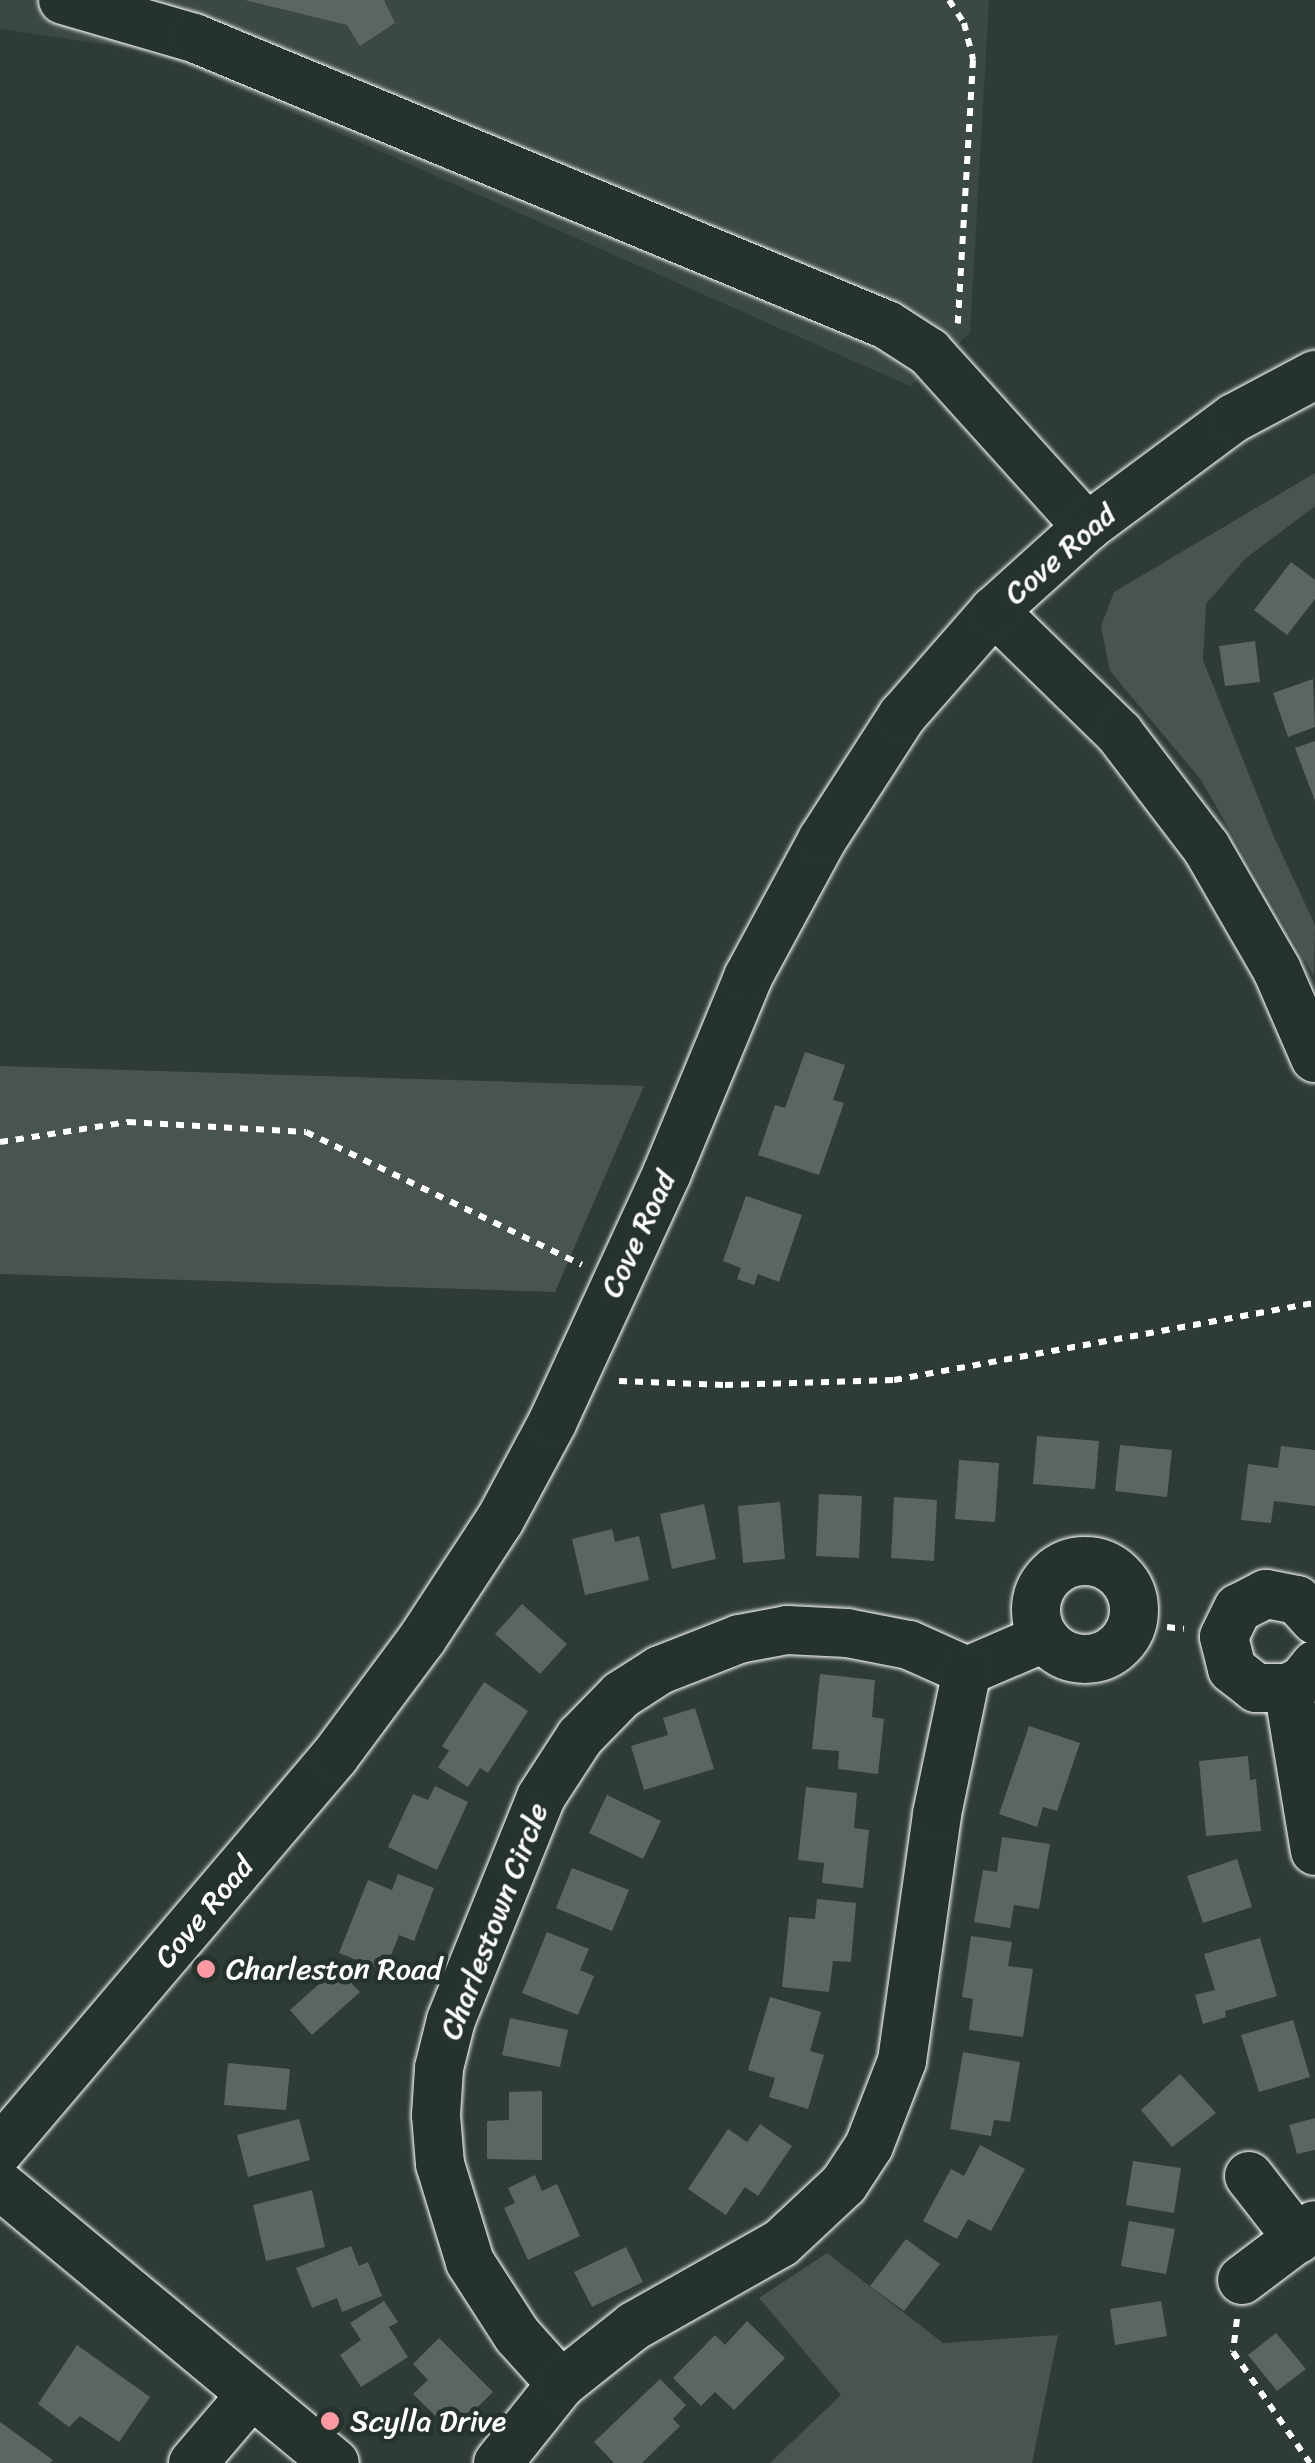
<!DOCTYPE html>
<style>
body{margin:0}
#map{position:relative;width:1315px;height:2463px;overflow:hidden;background:#2f3b35;font-family:Sriracha,sans-serif}
div>[style]{position:absolute}
.built>*{inset:0;background:#3c4842}
.green>*{inset:0;background:#4a544f}
.building>*{inset:0;background:#5b6661}
.path>*{height:6px;margin-top:-3px;transform-origin:0;background:repeating-linear-gradient(90deg,#fff 0 8px,transparent 0 16px)}
.roads{filter:drop-shadow(0 0 2px #fff) drop-shadow(0 0 2px #fff)}
.minor>*{height:48px;margin:-24px;padding:0 24px;transform-origin:24px;border-radius:24px;background:#26332d}
.minor>.ring{margin:-24px;padding:0;box-sizing:content-box;background:none;border:48px solid #26332d;border-radius:50%}
.dots>*{width:28px;height:28px;translate:-50% -50%;box-sizing:border-box;border:5px solid #26332d;border-radius:50%}
span{translate:-50% -50%;white-space:nowrap;text-align:center;line-height:1.15;-webkit-text-stroke:9px #26332d;paint-order:stroke}
.street-label{font-size:30px;color:#fff}
.poi-label{font-size:30px;color:#fff}
.left{translate:0 -50%;text-align:left}
</style>
<div id="map">
<div class="built">
<div style="clip-path:polygon(0 0,989px 0,970px 333px,910px 386px,156px 52px,0 29px)"></div>
</div>
<div class="green">
<div style="clip-path:polygon(1315px 473px,1315px 506px,1246px 558px,1206px 604px,1203px 660px,1274px 837px,1315px 925px,1314px 976px,1201px 780px,1110px 671px,1101px 626px,1114px 592px)"></div>
<div style="clip-path:polygon(0 1066px,644px 1086px,555px 1292px,0 1274px)"></div>
<div style="clip-path:polygon(827px 2253px,943px 2343px,1058px 2335px,1032px 2463px,770px 2463px,841px 2395px,759px 2298px)"></div>
</div>
<div class="building">
<div style="clip-path:polygon(245px 0,384px 0,395px 23px,360px 46px,347px 25px)"></div>
<div style="clip-path:polygon(1291px 562px,1315px 580px,1315px 599px,1287px 635px,1254px 610px)"></div>
<div style="clip-path:polygon(1255px 641px,1260px 682px,1225px 686px,1219px 646px)"></div>
<div style="clip-path:polygon(1313px 679px,1315px 727px,1288px 737px,1273px 693px)"></div>
<div style="clip-path:polygon(1315px 741px,1315px 801px,1295px 748px)"></div>
<div style="clip-path:polygon(805px 1052px,845px 1065px,833px 1100px,844px 1103px,819px 1175px,758px 1155px,775px 1105px,785px 1108px)"></div>
<div style="clip-path:polygon(746px 1196px,802px 1215px,779px 1282px,758px 1274px,754px 1285px,737px 1279px,741px 1268px,723px 1261px)"></div>
<div style="clip-path:polygon(1037px 1436px,1099px 1441px,1095px 1489px,1033px 1484px)"></div>
<div style="clip-path:polygon(1120px 1445px,1172px 1450px,1167px 1497px,1115px 1491px)"></div>
<div style="clip-path:polygon(1281px 1446px,1315px 1450px,1315px 1506px,1274px 1501px,1271px 1523px,1241px 1520px,1248px 1464px,1278px 1468px)"></div>
<div style="clip-path:polygon(959px 1460px,999px 1463px,995px 1522px,955px 1519px)"></div>
<div style="clip-path:polygon(819px 1494px,862px 1496px,859px 1558px,816px 1556px)"></div>
<div style="clip-path:polygon(894px 1497px,937px 1500px,934px 1561px,891px 1558px)"></div>
<div style="clip-path:polygon(780px 1502px,785px 1559px,743px 1563px,738px 1506px)"></div>
<div style="clip-path:polygon(704px 1504px,716px 1559px,672px 1569px,660px 1514px)"></div>
<div style="clip-path:polygon(612px 1529px,615px 1542px,639px 1536px,649px 1580px,585px 1595px,572px 1539px)"></div>
<div style="clip-path:polygon(522px 1604px,567px 1644px,540px 1674px,495px 1634px)"></div>
<div style="clip-path:polygon(820px 1674px,875px 1680px,872px 1717px,884px 1719px,878px 1774px,838px 1769px,839px 1751px,812px 1749px)"></div>
<div style="clip-path:polygon(484px 1682px,528px 1711px,488px 1773px,480px 1768px,468px 1787px,438px 1767px,449px 1751px,442px 1746px)"></div>
<div style="clip-path:polygon(695px 1708px,714px 1769px,644px 1790px,631px 1746px,668px 1735px,663px 1718px)"></div>
<div style="clip-path:polygon(1029px 1726px,1080px 1743px,1057px 1811px,1043px 1807px,1037px 1827px,999px 1814px)"></div>
<div style="clip-path:polygon(1248px 1756px,1250px 1780px,1256px 1779px,1261px 1831px,1206px 1836px,1199px 1761px)"></div>
<div style="clip-path:polygon(435px 1786px,468px 1802px,437px 1870px,388px 1847px,413px 1794px,428px 1800px)"></div>
<div style="clip-path:polygon(806px 1787px,857px 1793px,854px 1828px,869px 1830px,863px 1888px,822px 1883px,824px 1863px,798px 1860px)"></div>
<div style="clip-path:polygon(607px 1795px,661px 1821px,643px 1859px,589px 1833px)"></div>
<div style="clip-path:polygon(1002px 1837px,1050px 1844px,1039px 1909px,1014px 1905px,1010px 1928px,974px 1922px,983px 1870px,997px 1872px)"></div>
<div style="clip-path:polygon(1237px 1859px,1252px 1907px,1203px 1923px,1187px 1876px)"></div>
<div style="clip-path:polygon(572px 1868px,629px 1890px,612px 1931px,556px 1908px)"></div>
<div style="clip-path:polygon(398px 1874px,434px 1888px,414px 1941px,399px 1935px,385px 1971px,339px 1953px,368px 1880px,392px 1890px)"></div>
<div style="clip-path:polygon(817px 1899px,856px 1903px,851px 1962px,833px 1961px,829px 1992px,782px 1987px,789px 1917px,815px 1919px)"></div>
<div style="clip-path:polygon(547px 1932px,589px 1949px,580px 1970px,594px 1976px,578px 2015px,522px 1993px)"></div>
<div style="clip-path:polygon(971px 1936px,1012px 1942px,1008px 1966px,1033px 1969px,1023px 2037px,969px 2030px,973px 1999px,962px 1997px)"></div>
<div style="clip-path:polygon(1260px 1938px,1277px 1996px,1225px 2011px,1226px 2017px,1203px 2024px,1195px 1995px,1215px 1990px,1204px 1954px)"></div>
<div style="clip-path:polygon(337px 1968px,360px 1992px,312px 2035px,290px 2010px)"></div>
<div style="clip-path:polygon(770px 1997px,821px 2012px,810px 2051px,824px 2055px,808px 2109px,769px 2097px,775px 2078px,748px 2070px)"></div>
<div style="clip-path:polygon(510px 2018px,568px 2030px,560px 2067px,502px 2055px)"></div>
<div style="clip-path:polygon(1293px 2020px,1310px 2077px,1259px 2092px,1241px 2035px)"></div>
<div style="clip-path:polygon(963px 2052px,1020px 2062px,1010px 2122px,994px 2120px,991px 2136px,950px 2129px)"></div>
<div style="clip-path:polygon(228px 2063px,290px 2069px,286px 2110px,224px 2105px)"></div>
<div style="clip-path:polygon(1180px 2074px,1216px 2113px,1172px 2147px,1141px 2110px)"></div>
<div style="clip-path:polygon(542px 2091px,542px 2160px,487px 2159px,487px 2121px,509px 2120px,509px 2092px)"></div>
<div style="clip-path:polygon(1315px 2118px,1315px 2150px,1297px 2154px,1289px 2125px)"></div>
<div style="clip-path:polygon(299px 2119px,310px 2160px,248px 2177px,237px 2135px)"></div>
<div style="clip-path:polygon(760px 2124px,792px 2146px,758px 2196px,745px 2187px,726px 2215px,688px 2189px,728px 2129px,747px 2142px)"></div>
<div style="clip-path:polygon(980px 2145px,1025px 2169px,991px 2231px,968px 2219px,957px 2239px,923px 2221px,951px 2169px,964px 2176px)"></div>
<div style="clip-path:polygon(1133px 2161px,1181px 2168px,1174px 2213px,1126px 2205px)"></div>
<div style="clip-path:polygon(535px 2175px,542px 2191px,557px 2184px,580px 2236px,528px 2260px,504px 2208px,515px 2203px,508px 2188px)"></div>
<div style="clip-path:polygon(312px 2190px,325px 2247px,266px 2261px,253px 2205px)"></div>
<div style="clip-path:polygon(1129px 2221px,1175px 2229px,1166px 2274px,1121px 2266px)"></div>
<div style="clip-path:polygon(906px 2239px,940px 2264px,904px 2311px,870px 2286px)"></div>
<div style="clip-path:polygon(351px 2246px,359px 2266px,368px 2262px,382px 2296px,342px 2312px,337px 2298px,312px 2308px,296px 2268px)"></div>
<div style="clip-path:polygon(626px 2247px,643px 2282px,592px 2307px,574px 2272px)"></div>
<div style="clip-path:polygon(384px 2301px,398px 2322px,389px 2327px,408px 2357px,361px 2387px,340px 2355px,361px 2340px,350px 2323px)"></div>
<div style="clip-path:polygon(1161px 2301px,1167px 2336px,1115px 2345px,1110px 2309px)"></div>
<div style="clip-path:polygon(747px 2321px,785px 2358px,734px 2410px,715px 2392px,701px 2406px,673px 2378px,715px 2335px,725px 2345px)"></div>
<div style="clip-path:polygon(1276px 2333px,1306px 2369px,1277px 2391px,1248px 2355px)"></div>
<div style="clip-path:polygon(439px 2338px,493px 2392px,452px 2432px,413px 2394px,428px 2380px,413px 2364px)"></div>
<div style="clip-path:polygon(77px 2345px,150px 2397px,119px 2442px,80px 2416px,69px 2427px,38px 2404px)"></div>
<div style="clip-path:polygon(660px 2379px,686px 2405px,673px 2419px,680px 2426px,642px 2463px,614px 2463px,594px 2442px)"></div>
<div style="clip-path:polygon(0 2422px,53px 2460px,50px 2463px,0 2463px)"></div>
</div>
<div class="path">
<div style="left:949px;top:0;width:27px;rotate:57deg"></div>
<div style="left:964px;top:23px;width:38px;rotate:76deg"></div>
<div style="left:973px;top:60px;width:264px;rotate:93.3deg"></div>
<div style="left:0;top:1142px;width:130px;rotate:-8.9deg"></div>
<div style="left:128px;top:1122px;width:178px;rotate:3.2deg"></div>
<div style="left:306px;top:1132px;width:306px;rotate:25.7deg"></div>
<div style="left:619px;top:1381px;width:106px;rotate:2.2deg"></div>
<div style="left:725px;top:1385px;width:169px;rotate:-1.7deg"></div>
<div style="left:894px;top:1380px;width:428px;rotate:-10.4deg"></div>
<div style="left:1167px;top:1627px;width:17px;rotate:7deg"></div>
<div style="left:1237px;top:2319px;width:33px;rotate:97deg"></div>
<div style="left:1233px;top:2352px;width:135px;rotate:55.3deg"></div>
</div>
<div class="roads">
<div class="minor">
<div style="left:63px;top:0;width:136px;rotate:16.2deg"></div>
<div style="left:194px;top:38px;width:750px;rotate:22.5deg"></div>
<div style="left:887px;top:325px;width:50px;rotate:32.7deg"></div>
<div style="left:929px;top:352px;width:236px;rotate:47.9deg"></div>
<div style="left:994px;top:611px;width:175px;rotate:44.3deg"></div>
<div style="left:1119px;top:733px;width:143px;rotate:52.7deg"></div>
<div style="left:1206px;top:847px;width:142px;rotate:60deg"></div>
<div style="left:1277px;top:970px;width:96px;rotate:66.6deg"></div>
<div class="ring" style="left:1036px;top:1561px;width:50px;height:50px"></div>
<div style="left:1315px;top:1620px;width:27px;rotate:-132deg"></div>
<div style="left:1297px;top:1600px;width:32px;rotate:-169deg"></div>
<div style="left:1266px;top:1594px;width:31px;rotate:153deg"></div>
<div style="left:1238px;top:1608px;width:32px;rotate:116deg"></div>
<div style="left:1224px;top:1637px;width:33px;rotate:76deg"></div>
<div style="left:1232px;top:1669px;width:31px;rotate:38deg"></div>
<div style="left:1256px;top:1688px;width:32px"></div>
<div style="left:1288px;top:1688px;width:16px;rotate:-27deg"></div>
<div style="left:1302px;top:1681px;width:21px;rotate:-51deg"></div>
<div style="left:1288px;top:1688px;width:165px;rotate:80.6deg"></div>
<div style="left:0;top:2150px;width:517px;rotate:-49.63deg"></div>
<div style="left:335px;top:1756px;width:146px;rotate:-53.4deg"></div>
<div style="left:422px;top:1639px;width:142px;rotate:-56.8deg"></div>
<div style="left:500px;top:1520px;width:112px;rotate:-61.8deg"></div>
<div style="left:553px;top:1421px;width:273px;rotate:-65.3deg"></div>
<div style="left:667px;top:1173px;width:212px;rotate:-67.5deg"></div>
<div style="left:748px;top:977px;width:156px;rotate:-61.6deg"></div>
<div style="left:822px;top:840px;width:148px;rotate:-57.2deg"></div>
<div style="left:902px;top:716px;width:140px;rotate:-48.8deg"></div>
<div style="left:994px;top:611px;width:125px;rotate:-42.1deg"></div>
<div style="left:1087px;top:527px;width:183px;rotate:-36.6deg"></div>
<div style="left:1234px;top:418px;width:92px;rotate:-28deg"></div>
<div style="left:1249px;top:2176px;width:80px;rotate:52.1deg"></div>
<div style="left:0;top:2185px;width:435px;rotate:39.7deg"></div>
<div style="left:1242px;top:2280px;width:91px;rotate:-37deg"></div>
<div style="left:561px;top:2384px;width:66px;rotate:-131.9deg"></div>
<div style="left:517px;top:2335px;width:87px;rotate:-122.8deg"></div>
<div style="left:470px;top:2262px;width:102px;rotate:-107deg"></div>
<div style="left:440px;top:2164px;width:49px;rotate:-94.7deg"></div>
<div style="left:436px;top:2115px;width:47px;rotate:-86.3deg"></div>
<div style="left:439px;top:2068px;width:49px;rotate:-76deg"></div>
<div style="left:451px;top:2020px;width:240px;rotate:-68deg"></div>
<div style="left:541px;top:1797px;width:72px;rotate:-57deg"></div>
<div style="left:580px;top:1737px;width:59px;rotate:-45.7deg"></div>
<div style="left:621px;top:1695px;width:46px;rotate:-32.7deg"></div>
<div style="left:660px;top:1670px;width:85px;rotate:-21.4deg"></div>
<div style="left:739px;top:1639px;width:49px;rotate:-10.6deg"></div>
<div style="left:787px;top:1630px;width:60px;rotate:2.9deg"></div>
<div style="left:847px;top:1633px;width:63px;rotate:11deg"></div>
<div style="left:909px;top:1645px;width:64px;rotate:24.1deg"></div>
<div style="left:967px;top:1671px;width:84px;rotate:-23.2deg"></div>
<div style="left:193px;top:2463px;width:88px;rotate:-49.6deg"></div>
<div style="left:498px;top:2463px;width:101px;rotate:-51.4deg"></div>
<div style="left:561px;top:2384px;width:93px;rotate:-38.5deg"></div>
<div style="left:634px;top:2326px;width:169px;rotate:-29.5deg"></div>
<div style="left:781px;top:2243px;width:86px;rotate:-43.1deg"></div>
<div style="left:844px;top:2184px;width:45px;rotate:-56.7deg"></div>
<div style="left:869px;top:2146px;width:91px;rotate:-68.8deg"></div>
<div style="left:902px;top:2061px;width:249px;rotate:-81.9deg"></div>
<div style="left:937px;top:1814px;width:146px;rotate:-78.2deg"></div>
</div>
</div>
<div class="dots">
<div style="left:206px;top:1969px;background:#ff9aa2"></div>
<div style="left:330px;top:2421px;background:#ff9aa2"></div>
</div>
<div class="street-label">
<span style="left:1060px;top:554px;rotate:-41deg">Cove Road</span>
<span style="left:638px;top:1234px;rotate:-65deg">Cove Road</span>
<span style="left:204px;top:1912px;rotate:-50deg">Cove Road</span>
<span style="left:494px;top:1921px;rotate:-69deg">Charlestown Circle</span>
</div>
<div class="poi-label">
<span class="left" style="left:226px;top:1969px">Charleston Road</span>
<span class="left" style="left:350px;top:2421px">Scylla Drive</span>
</div>
</div>
